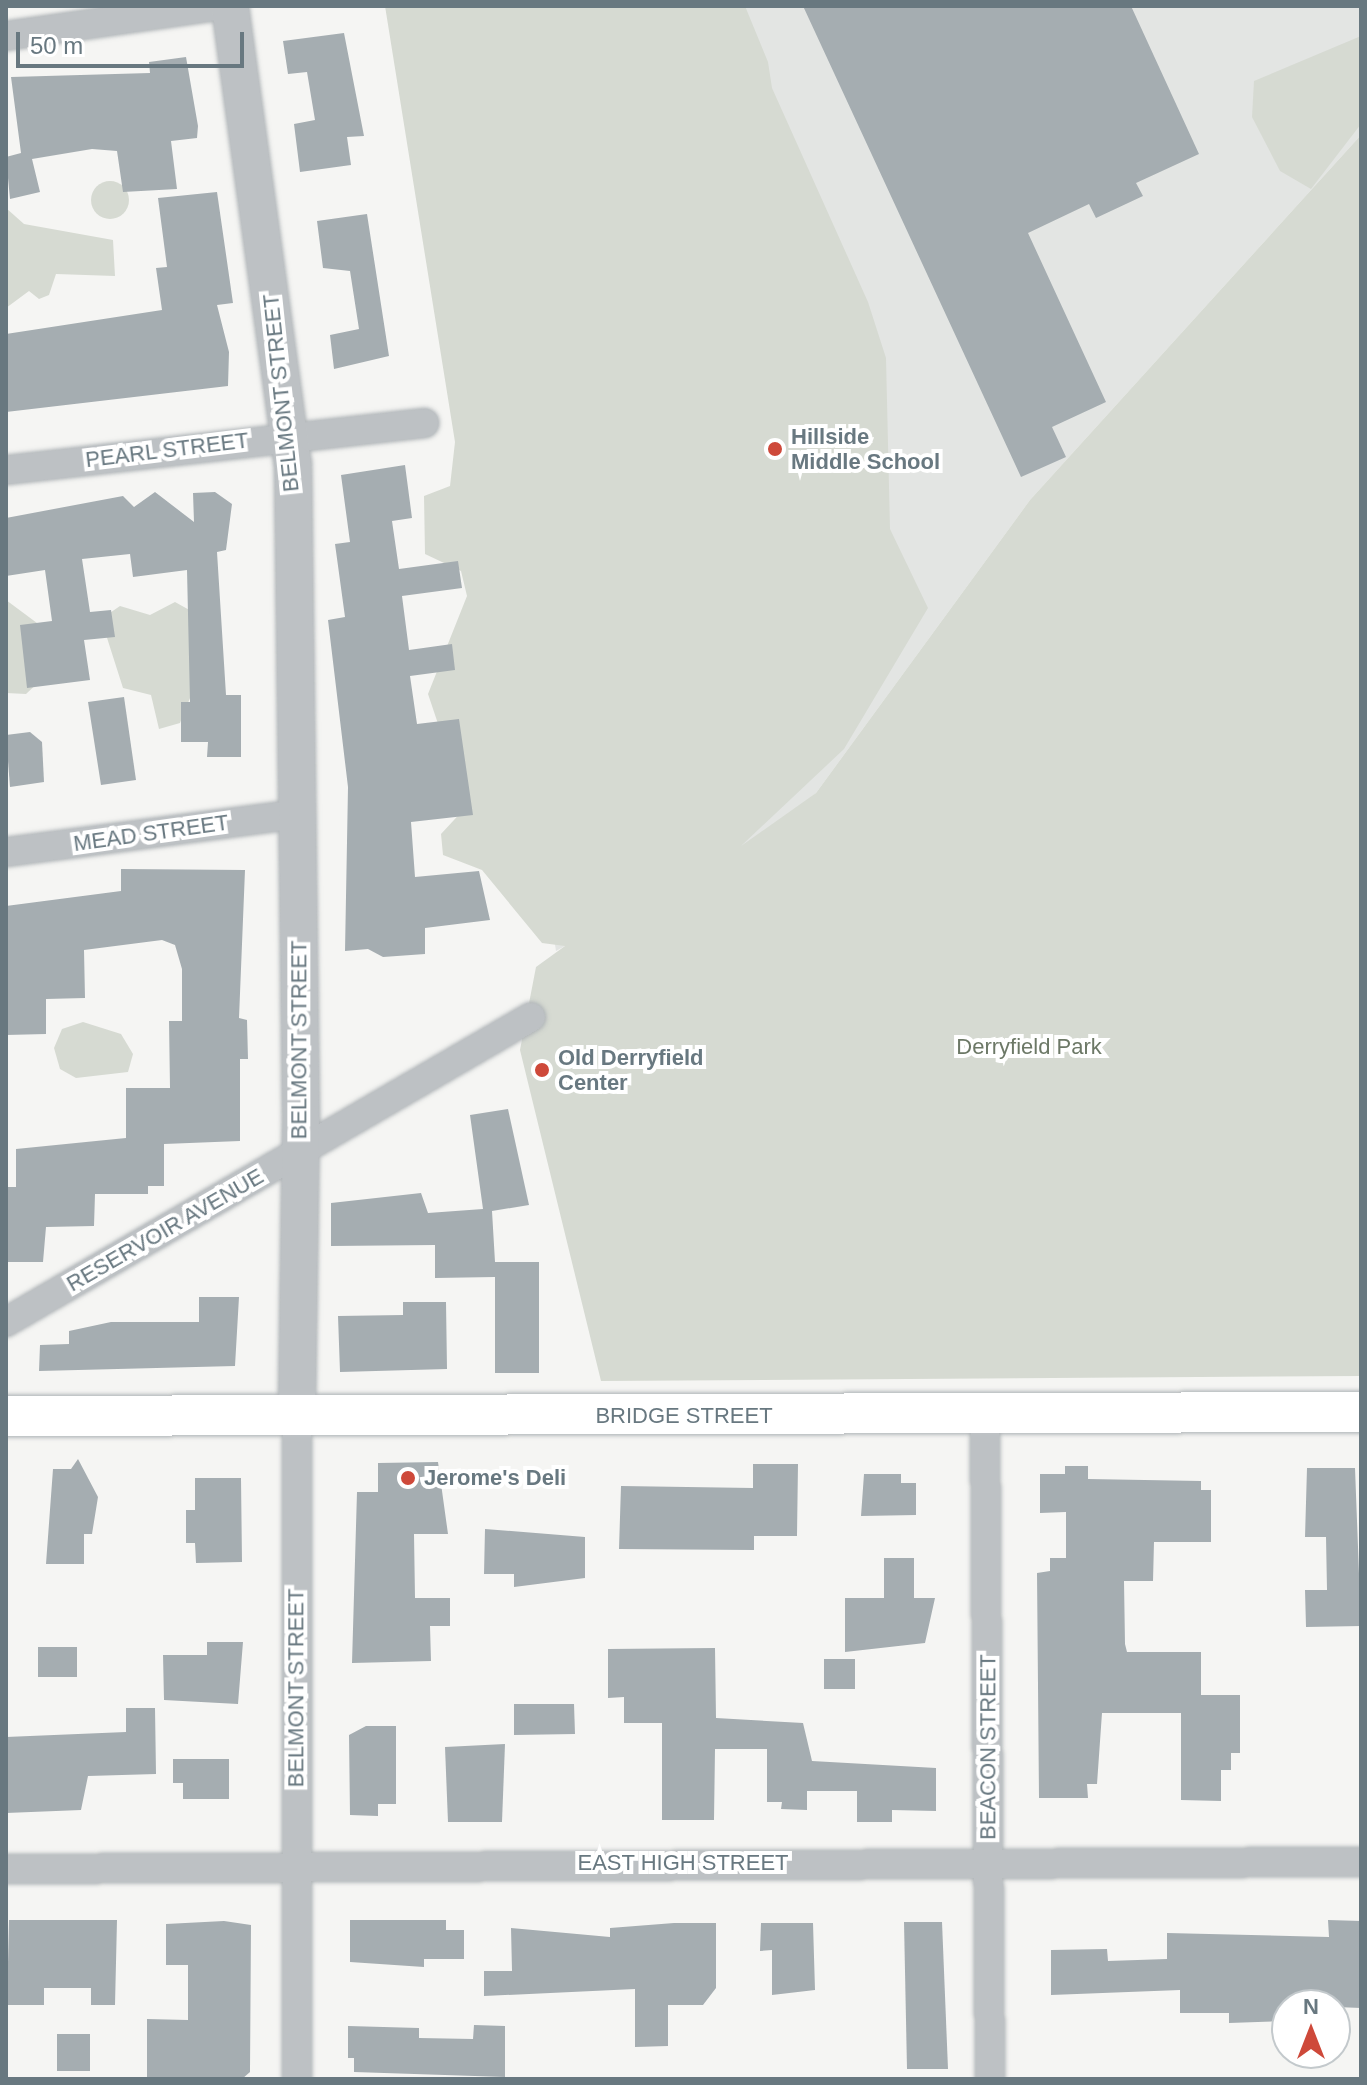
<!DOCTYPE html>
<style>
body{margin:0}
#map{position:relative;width:1367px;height:2085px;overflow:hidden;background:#f5f5f3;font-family:Helvetica,sans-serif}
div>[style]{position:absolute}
.built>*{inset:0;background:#e3e5e3}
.green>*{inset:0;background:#d6dad2}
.round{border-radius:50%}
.building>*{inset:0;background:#a5adb1}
.roads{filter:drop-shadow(0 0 2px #b0b5b8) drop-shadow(0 0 2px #b0b5b8)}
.minor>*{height:28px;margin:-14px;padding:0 14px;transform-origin:14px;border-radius:14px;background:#bdc1c4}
.tertiary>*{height:36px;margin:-18px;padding:0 18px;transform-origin:18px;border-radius:18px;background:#bdc1c4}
.secondary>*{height:40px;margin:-20px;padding:0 20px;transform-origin:20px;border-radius:20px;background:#fff}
.dots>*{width:22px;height:22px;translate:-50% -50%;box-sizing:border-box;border:4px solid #fff;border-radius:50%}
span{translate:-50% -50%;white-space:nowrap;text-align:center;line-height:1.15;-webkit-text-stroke:8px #fff;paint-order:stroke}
.street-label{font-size:22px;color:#687880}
.poi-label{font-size:22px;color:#687880;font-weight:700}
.left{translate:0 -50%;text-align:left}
.park-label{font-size:22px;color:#6c7866}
.frame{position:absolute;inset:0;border:8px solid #687880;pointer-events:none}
.north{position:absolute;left:1271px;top:1989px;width:80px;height:80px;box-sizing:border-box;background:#fff;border:2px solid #c3c9cc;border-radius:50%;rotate:0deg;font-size:22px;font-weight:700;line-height:32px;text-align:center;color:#687880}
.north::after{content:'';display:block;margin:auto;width:28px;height:36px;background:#ce493a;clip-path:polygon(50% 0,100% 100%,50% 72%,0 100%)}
.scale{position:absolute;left:16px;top:32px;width:228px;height:36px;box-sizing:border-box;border:4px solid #687880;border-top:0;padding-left:10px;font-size:24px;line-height:28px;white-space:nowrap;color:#687880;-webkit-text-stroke:6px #fff;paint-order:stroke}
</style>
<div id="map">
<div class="built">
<div style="clip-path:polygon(408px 6px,1361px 6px,1361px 135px,1030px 500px,816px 793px,771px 832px,556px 951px)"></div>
</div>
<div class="green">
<div style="clip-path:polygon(385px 6px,745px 6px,768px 62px,772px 88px,868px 302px,886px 358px,890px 529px,928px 608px,844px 749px,741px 846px,816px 793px,1030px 500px,1361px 135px,1361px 1376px,601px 1381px,520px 1050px,536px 967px,565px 946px,542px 943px,482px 870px,443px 855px,441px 834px,466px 807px,428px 694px,467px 596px,461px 571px,425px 554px,424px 496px,450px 486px,455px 442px)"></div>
<div style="clip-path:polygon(1361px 36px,1361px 124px,1311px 189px,1280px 171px,1252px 117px,1254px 81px)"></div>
<div class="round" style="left:91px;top:181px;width:38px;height:38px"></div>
<div style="clip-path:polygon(6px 208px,24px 224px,113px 240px,115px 276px,56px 274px,49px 295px,39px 299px,29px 291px,6px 308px)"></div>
<div style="clip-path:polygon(6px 600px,41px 626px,44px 677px,26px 694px,6px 693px)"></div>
<div style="clip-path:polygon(175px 602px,193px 612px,208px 653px,180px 723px,159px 729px,151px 695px,123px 688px,101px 619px,120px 606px,150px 615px)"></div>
<div style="clip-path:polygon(83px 1022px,121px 1034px,133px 1054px,128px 1072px,76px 1078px,60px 1069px,54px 1048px,62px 1029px)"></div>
</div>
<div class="building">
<div style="clip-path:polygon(803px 6px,1131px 6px,1199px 154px,1136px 183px,1143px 196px,1096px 218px,1089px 204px,1028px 233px,1106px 402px,1052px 427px,1066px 457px,1021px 477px)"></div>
<div style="clip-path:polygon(344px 33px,364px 136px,347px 137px,351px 165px,300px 172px,294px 124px,315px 120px,307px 72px,288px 74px,283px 41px)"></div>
<div style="clip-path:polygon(186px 57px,198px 126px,197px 138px,171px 141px,177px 189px,123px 192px,117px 151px,92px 149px,32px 159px,40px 192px,10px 199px,6px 157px,21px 153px,11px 77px,150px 73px,149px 62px)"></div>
<div style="clip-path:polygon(217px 192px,233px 303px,217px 305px,229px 352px,228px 386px,6px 412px,6px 334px,162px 310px,156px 268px,167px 267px,158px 198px)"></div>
<div style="clip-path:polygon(367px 214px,389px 356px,334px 369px,330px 335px,359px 329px,350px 271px,323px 268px,317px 221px)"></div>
<div style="clip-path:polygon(405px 465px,412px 518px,392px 521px,399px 569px,458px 561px,462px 588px,402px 596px,409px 650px,452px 644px,455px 670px,410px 676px,417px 724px,459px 719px,473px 815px,411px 822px,415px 877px,479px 871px,490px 920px,425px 928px,425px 954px,383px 957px,368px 949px,345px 951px,348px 787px,328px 620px,345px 617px,335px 544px,350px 542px,341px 475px)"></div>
<div style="clip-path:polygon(155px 492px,194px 522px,193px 493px,215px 492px,232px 504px,226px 550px,217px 552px,226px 695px,241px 695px,241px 757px,207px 757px,208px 742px,181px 742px,181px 702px,190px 702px,187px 570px,133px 577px,130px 554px,82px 559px,90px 612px,111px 610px,115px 637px,84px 640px,90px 680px,27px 688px,20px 625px,52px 621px,45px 570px,6px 576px,6px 518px,123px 496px,134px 507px)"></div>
<div style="clip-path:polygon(124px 697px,136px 780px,101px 785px,88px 702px)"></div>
<div style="clip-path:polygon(30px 732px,42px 742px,44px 782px,10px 787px,6px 735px)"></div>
<div style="clip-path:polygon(121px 869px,245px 870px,239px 1018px,247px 1020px,248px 1059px,240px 1059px,240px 1141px,164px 1144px,164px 1186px,148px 1186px,148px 1194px,95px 1194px,94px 1226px,46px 1227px,43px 1262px,6px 1262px,6px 1187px,16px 1187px,16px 1149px,126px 1138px,126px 1088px,170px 1088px,169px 1021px,182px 1021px,182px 969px,175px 945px,162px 940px,84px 950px,85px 998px,46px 999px,46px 1034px,6px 1035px,6px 906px,121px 891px)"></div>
<div style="clip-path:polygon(508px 1109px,529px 1205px,492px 1211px,495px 1262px,539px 1262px,539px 1373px,495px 1373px,495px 1277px,435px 1278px,435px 1245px,331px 1246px,331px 1203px,421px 1193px,428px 1213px,483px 1209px,470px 1115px)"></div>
<div style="clip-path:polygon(199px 1297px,239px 1297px,235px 1366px,39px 1371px,40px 1345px,69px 1344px,69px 1331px,111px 1322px,199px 1322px)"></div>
<div style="clip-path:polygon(403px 1302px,446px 1302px,447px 1369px,340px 1372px,338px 1316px,403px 1315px)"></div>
<div style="clip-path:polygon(78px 1459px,98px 1497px,92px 1534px,84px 1534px,84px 1564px,46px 1564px,53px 1469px,71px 1469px)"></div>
<div style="clip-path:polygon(438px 1462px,448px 1534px,414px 1534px,415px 1598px,450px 1598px,450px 1626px,430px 1626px,431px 1661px,352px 1663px,357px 1492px,378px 1492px,378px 1463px)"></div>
<div style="clip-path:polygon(753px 1464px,798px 1464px,797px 1536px,754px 1536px,754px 1550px,619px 1549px,621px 1486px,753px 1488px)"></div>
<div style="clip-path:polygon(1065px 1466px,1088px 1466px,1088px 1479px,1201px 1481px,1201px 1490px,1211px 1490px,1211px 1542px,1154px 1542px,1153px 1581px,1124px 1581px,1125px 1644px,1127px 1652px,1201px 1652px,1201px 1695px,1240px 1695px,1240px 1753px,1231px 1753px,1231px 1770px,1221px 1770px,1221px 1801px,1181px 1800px,1181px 1713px,1102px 1713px,1097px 1784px,1087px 1784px,1088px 1798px,1039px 1798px,1037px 1573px,1050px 1571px,1050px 1558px,1066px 1558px,1066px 1512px,1040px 1513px,1040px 1474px,1065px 1474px)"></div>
<div style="clip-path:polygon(1307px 1468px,1355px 1468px,1361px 1626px,1306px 1627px,1305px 1590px,1327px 1590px,1326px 1537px,1305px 1537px)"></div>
<div style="clip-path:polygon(864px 1474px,901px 1474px,901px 1483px,916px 1483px,916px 1515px,861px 1516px)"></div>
<div style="clip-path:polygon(195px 1478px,241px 1478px,242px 1562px,196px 1563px,195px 1543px,186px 1543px,186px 1510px,195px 1510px)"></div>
<div style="clip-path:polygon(485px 1529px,585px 1537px,585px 1578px,514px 1587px,514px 1574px,484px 1574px)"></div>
<div style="clip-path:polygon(884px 1558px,914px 1558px,914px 1598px,935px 1598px,925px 1643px,845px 1652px,845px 1598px,884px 1598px)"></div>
<div style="clip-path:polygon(207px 1642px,243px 1642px,238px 1704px,164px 1700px,163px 1655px,207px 1655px)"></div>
<div style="clip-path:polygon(38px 1647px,77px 1647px,77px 1677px,38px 1677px)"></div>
<div style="clip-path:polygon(715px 1648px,716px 1718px,803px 1723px,812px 1761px,936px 1768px,936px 1811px,892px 1810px,892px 1822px,857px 1822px,857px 1791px,807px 1791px,807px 1810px,781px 1809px,782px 1802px,767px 1802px,767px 1749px,715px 1749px,714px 1820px,662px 1820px,662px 1723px,624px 1723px,624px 1697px,608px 1698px,608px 1649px)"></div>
<div style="clip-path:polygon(824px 1659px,855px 1659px,855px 1689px,824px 1689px)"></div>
<div style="clip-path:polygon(514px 1704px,574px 1704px,575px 1734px,514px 1735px)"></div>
<div style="clip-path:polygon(126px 1708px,155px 1708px,156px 1774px,88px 1776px,81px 1810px,6px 1813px,6px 1737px,126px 1732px)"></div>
<div style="clip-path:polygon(366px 1726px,396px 1726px,396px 1804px,378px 1804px,378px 1816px,350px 1815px,349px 1735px)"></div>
<div style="clip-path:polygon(505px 1744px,502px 1822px,448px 1822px,445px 1747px)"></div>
<div style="clip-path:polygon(173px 1759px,229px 1759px,229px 1799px,183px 1799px,183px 1783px,173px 1783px)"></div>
<div style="clip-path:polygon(9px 1920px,117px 1920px,115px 2005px,91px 2005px,91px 1988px,44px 1988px,44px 2005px,7px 2005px)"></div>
<div style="clip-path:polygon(350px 1920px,446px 1920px,446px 1930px,464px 1930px,464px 1959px,424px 1959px,424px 1967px,350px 1962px)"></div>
<div style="clip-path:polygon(1328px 1920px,1361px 1921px,1361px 2008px,1287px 2005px,1287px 2021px,1229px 2023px,1229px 2013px,1180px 2013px,1180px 1990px,1051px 1995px,1051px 1950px,1107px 1949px,1108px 1961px,1167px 1959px,1167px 1933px,1329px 1937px)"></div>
<div style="clip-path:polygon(224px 1921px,251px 1925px,250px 2072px,242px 2079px,147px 2079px,147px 2019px,188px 2020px,188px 1965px,166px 1965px,166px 1924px)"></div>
<div style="clip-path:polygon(904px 1922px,942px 1922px,948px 2069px,907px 2069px)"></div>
<div style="clip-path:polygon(674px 1923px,716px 1923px,716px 1988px,703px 2005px,668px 2005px,668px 2046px,635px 2047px,635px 1989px,484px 1996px,484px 1971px,512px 1971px,511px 1928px,610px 1937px,610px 1928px)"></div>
<div style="clip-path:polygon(761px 1923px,813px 1923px,815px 1990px,772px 1995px,772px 1950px,760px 1951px)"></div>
<div style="clip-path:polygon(474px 2025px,505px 2026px,505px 2077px,354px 2072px,354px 2058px,348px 2058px,348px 2026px,419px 2028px,419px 2038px,473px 2039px)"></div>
<div style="clip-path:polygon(57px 2034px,90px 2034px,90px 2071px,57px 2071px)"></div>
</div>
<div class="roads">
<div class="minor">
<div style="left:6px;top:36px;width:212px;rotate:-8.1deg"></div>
<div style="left:6px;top:470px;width:421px;rotate:-6.4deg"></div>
<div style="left:6px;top:852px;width:293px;rotate:-7.4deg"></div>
<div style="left:6px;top:1322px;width:607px;rotate:-30.15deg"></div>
<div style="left:985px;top:1416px;width:663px;rotate:89.57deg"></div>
<div style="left:297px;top:1418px;width:661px;rotate:90deg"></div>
<div style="left:6px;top:1869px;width:1355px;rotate:-0.3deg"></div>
</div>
<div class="tertiary">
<div style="left:230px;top:6px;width:461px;rotate:82.2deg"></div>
<div style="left:293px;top:463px;width:656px;rotate:89.3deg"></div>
<div style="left:301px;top:1119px;width:299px;rotate:90.8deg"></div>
</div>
<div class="secondary">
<div style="left:6px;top:1416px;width:1355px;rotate:-0.17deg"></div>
</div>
</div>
<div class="dots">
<div style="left:775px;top:449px;background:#ce493a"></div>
<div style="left:542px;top:1070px;background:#ce493a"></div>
<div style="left:408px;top:1478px;background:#ce493a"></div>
</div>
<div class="street-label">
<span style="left:281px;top:393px;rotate:-96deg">BELMONT STREET</span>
<span style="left:167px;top:450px;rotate:-7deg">PEARL STREET</span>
<span style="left:151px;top:833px;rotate:-8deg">MEAD STREET</span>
<span style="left:299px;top:1040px;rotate:-90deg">BELMONT STREET</span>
<span style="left:165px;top:1230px;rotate:-30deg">RESERVOIR AVENUE</span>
<span style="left:684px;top:1416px">BRIDGE STREET</span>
<span style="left:296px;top:1688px;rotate:-90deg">BELMONT STREET</span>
<span style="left:988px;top:1747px;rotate:-90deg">BEACON STREET</span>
<span style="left:683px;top:1863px">EAST HIGH STREET</span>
</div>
<div class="poi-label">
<span class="left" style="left:791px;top:449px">Hillside<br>Middle School</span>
<span class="left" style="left:558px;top:1070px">Old Derryfield<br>Center</span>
<span class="left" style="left:424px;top:1478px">Jerome's Deli</span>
</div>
<div class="park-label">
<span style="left:1029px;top:1047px">Derryfield Park</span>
</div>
<div class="frame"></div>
<div class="north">N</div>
<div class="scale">50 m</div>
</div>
